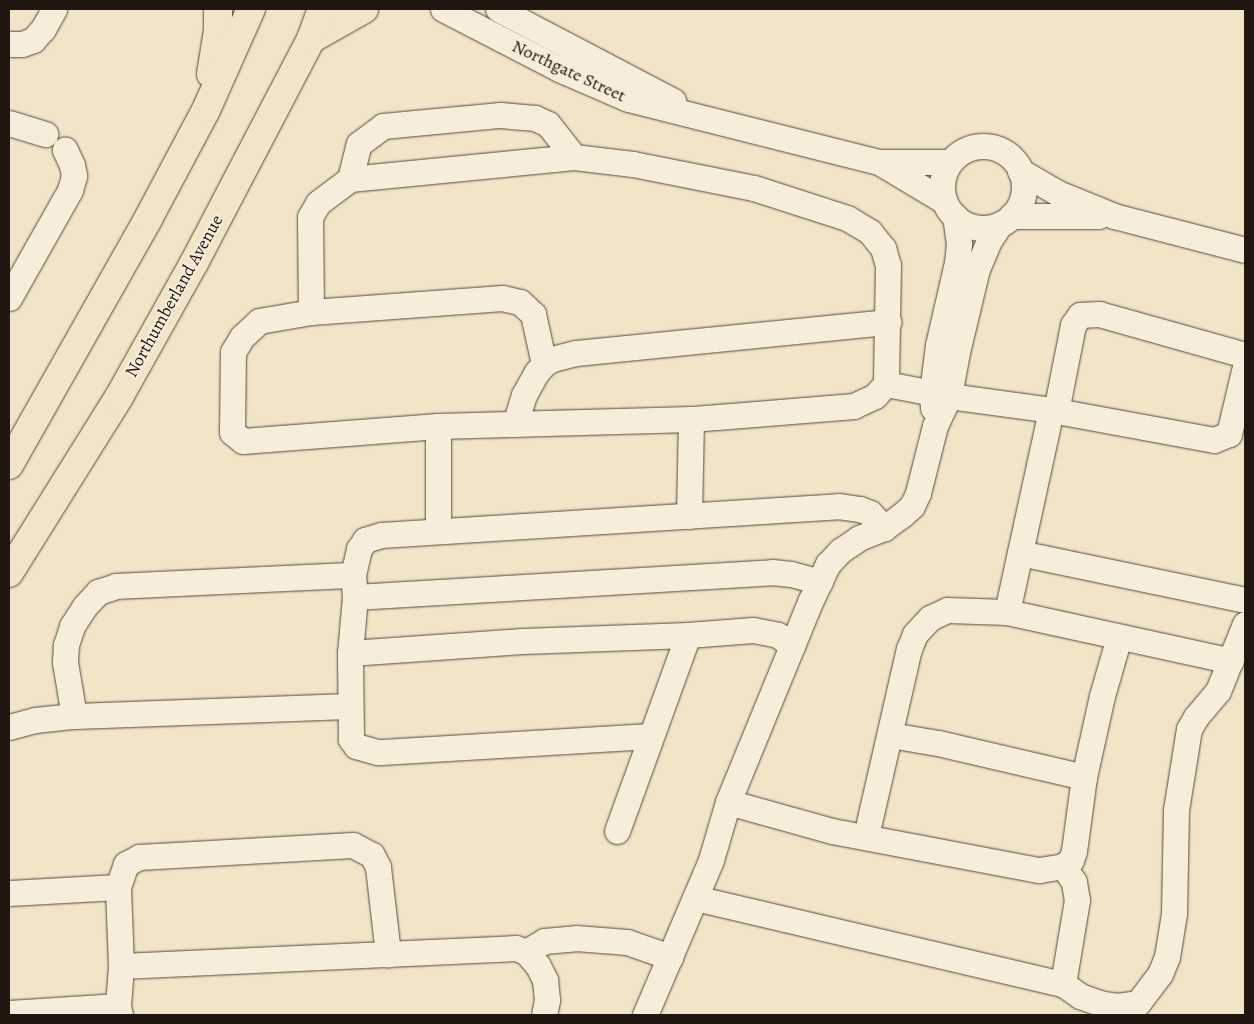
<!DOCTYPE html>
<style>
body{margin:0}
#map{position:relative;width:1254px;height:1024px;overflow:hidden;background:#f2e4c7;font-family:Alegreya,serif}
div>[style]{position:absolute}
.roads{filter:drop-shadow(0 0 1px #554a3e) drop-shadow(0 0 1px #554a3e)}
.minor>*{height:25px;margin:-12.5px;padding:0 12.5px;transform-origin:12.5px;border-radius:12.5px;background:#f7eddb}
.minor>.ring{margin:-12.5px;padding:0;box-sizing:content-box;background:none;border:25px solid #f7eddb;border-radius:50%}
.major>*{height:28px;margin:-14px;padding:0 14px;transform-origin:14px;border-radius:14px;background:#f2e4c7}
span{translate:-50% -50%;white-space:nowrap;text-align:center;line-height:1.15;-webkit-text-stroke:4px #f7eddb;paint-order:stroke}
.street-label{font-size:18px;color:#211610}
.frame{position:absolute;inset:0;border:10px solid #211610;pointer-events:none}
</style>
<div id="map">
<div class="roads">
<div class="minor">
<div style="left:443px;top:9px;width:131px;rotate:27.3deg"></div>
<div style="left:559px;top:69px;width:75px;rotate:23.5deg"></div>
<div style="left:628px;top:99px;width:259px;rotate:14.1deg"></div>
<div style="left:879px;top:162px;width:71px"></div>
<div style="left:498px;top:9px;width:198px;rotate:27.7deg"></div>
<div style="left:9px;top:44px;width:13px"></div>
<div style="left:22px;top:44px;width:12px;rotate:-20deg"></div>
<div style="left:33px;top:40px;width:15px;rotate:-48deg"></div>
<div style="left:43px;top:29px;width:23px;rotate:-61deg"></div>
<div style="left:9px;top:123px;width:38px;rotate:17deg"></div>
<div class="ring" style="left:942px;top:146px;width:57px;height:57px"></div>
<div style="left:879px;top:162px;width:76px;rotate:31deg"></div>
<div style="left:1020px;top:171px;width:44px;rotate:30.1deg"></div>
<div style="left:1058px;top:193px;width:61px;rotate:22.3deg"></div>
<div style="left:1114px;top:216px;width:135px;rotate:14.5deg"></div>
<div style="left:350px;top:179px;width:36px;rotate:-76deg"></div>
<div style="left:359px;top:144px;width:30px;rotate:-37deg"></div>
<div style="left:383px;top:126px;width:118px;rotate:-5.4deg"></div>
<div style="left:500px;top:115px;width:35px;rotate:5deg"></div>
<div style="left:535px;top:118px;width:14px;rotate:25deg"></div>
<div style="left:548px;top:124px;width:42px;rotate:51.8deg"></div>
<div style="left:1011px;top:216px;width:88px"></div>
<div style="left:9px;top:298px;width:124px;rotate:-60.5deg"></div>
<div style="left:70px;top:190px;width:15px;rotate:-74deg"></div>
<div style="left:74px;top:176px;width:11px;rotate:-100deg"></div>
<div style="left:72px;top:165px;width:17px;rotate:-115deg"></div>
<div style="left:311px;top:312px;width:95px;rotate:-90.6deg"></div>
<div style="left:310px;top:217px;width:16px;rotate:-60deg"></div>
<div style="left:318px;top:203px;width:40px;rotate:-37deg"></div>
<div style="left:350px;top:179px;width:225px;rotate:-5.6deg"></div>
<div style="left:574px;top:157px;width:59px;rotate:6.8deg"></div>
<div style="left:633px;top:164px;width:123px;rotate:11.2deg"></div>
<div style="left:754px;top:188px;width:98px;rotate:17.9deg"></div>
<div style="left:847px;top:218px;width:27px;rotate:31deg"></div>
<div style="left:870px;top:232px;width:21px;rotate:51deg"></div>
<div style="left:883px;top:248px;width:18px;rotate:74deg"></div>
<div style="left:888px;top:265px;width:119px;rotate:91deg"></div>
<div style="left:886px;top:384px;width:16px;rotate:133deg"></div>
<div style="left:875px;top:396px;width:23px;rotate:155deg"></div>
<div style="left:854px;top:406px;width:164px;rotate:175.4deg"></div>
<div style="left:691px;top:419px;width:253px;rotate:178.4deg"></div>
<div style="left:438px;top:426px;width:196px;rotate:175.6deg"></div>
<div style="left:243px;top:441px;width:14px;rotate:-141deg"></div>
<div style="left:232px;top:432px;width:80px;rotate:-89.3deg"></div>
<div style="left:233px;top:352px;width:17px;rotate:-59deg"></div>
<div style="left:242px;top:337px;width:23px;rotate:-43deg"></div>
<div style="left:259px;top:321px;width:53px;rotate:-9.8deg"></div>
<div style="left:311px;top:312px;width:192px;rotate:-4.2deg"></div>
<div style="left:502px;top:298px;width:18px;rotate:13deg"></div>
<div style="left:520px;top:302px;width:18px;rotate:43deg"></div>
<div style="left:533px;top:314px;width:51px;rotate:77.6deg"></div>
<div style="left:886px;top:384px;width:64px;rotate:10.8deg"></div>
<div style="left:949px;top:396px;width:103px;rotate:7.8deg"></div>
<div style="left:1051px;top:410px;width:166px;rotate:10.4deg"></div>
<div style="left:1214px;top:440px;width:16px;rotate:-22deg"></div>
<div style="left:1229px;top:434px;width:69px;rotate:-76.6deg"></div>
<div style="left:933px;top:408px;width:15px;rotate:-94deg"></div>
<div style="left:932px;top:393px;width:48px;rotate:-82.9deg"></div>
<div style="left:938px;top:345px;width:84px;rotate:-77deg"></div>
<div style="left:957px;top:263px;width:19px;rotate:-84deg"></div>
<div style="left:959px;top:244px;width:28px;rotate:-98deg"></div>
<div style="left:1056px;top:411px;width:88px;rotate:-78.8deg"></div>
<div style="left:1073px;top:325px;width:12px;rotate:-55deg"></div>
<div style="left:1080px;top:315px;width:19px;rotate:-3deg"></div>
<div style="left:1099px;top:314px;width:152px;rotate:15.7deg"></div>
<div style="left:515px;top:424px;width:30px;rotate:-73deg"></div>
<div style="left:524px;top:395px;width:26px;rotate:-61deg"></div>
<div style="left:537px;top:372px;width:11px;rotate:-49deg"></div>
<div style="left:544px;top:364px;width:9px;rotate:-32deg"></div>
<div style="left:552px;top:359px;width:25px;rotate:-14deg"></div>
<div style="left:576px;top:353px;width:314px;rotate:-5.7deg"></div>
<div style="left:689px;top:516px;width:97px;rotate:-88.8deg"></div>
<div style="left:438px;top:531px;width:105px;rotate:-90deg"></div>
<div style="left:1020px;top:553px;width:230px;rotate:11.8deg"></div>
<div style="left:355px;top:597px;width:418px;rotate:-3.4deg"></div>
<div style="left:772px;top:572px;width:19px;rotate:6deg"></div>
<div style="left:791px;top:574px;width:30px;rotate:15deg"></div>
<div style="left:1007px;top:612px;width:207px;rotate:-77.7deg"></div>
<div style="left:350px;top:653px;width:173px;rotate:-4deg"></div>
<div style="left:523px;top:641px;width:165px;rotate:-2.1deg"></div>
<div style="left:688px;top:635px;width:65px;rotate:-4.4deg"></div>
<div style="left:753px;top:630px;width:25px;rotate:11deg"></div>
<div style="left:778px;top:635px;width:18px;rotate:38deg"></div>
<div style="left:74px;top:716px;width:55px;rotate:-99.5deg"></div>
<div style="left:65px;top:662px;width:17px;rotate:-87deg"></div>
<div style="left:66px;top:645px;width:20px;rotate:-72deg"></div>
<div style="left:72px;top:626px;width:24px;rotate:-57deg"></div>
<div style="left:85px;top:606px;width:19px;rotate:-47deg"></div>
<div style="left:98px;top:592px;width:19px;rotate:-18deg"></div>
<div style="left:116px;top:586px;width:237px;rotate:-2.7deg"></div>
<div style="left:9px;top:727px;width:27px;rotate:-15deg"></div>
<div style="left:35px;top:720px;width:39px;rotate:-6deg"></div>
<div style="left:74px;top:716px;width:276px;rotate:-2.1deg"></div>
<div style="left:890px;top:735px;width:49px;rotate:9.5deg"></div>
<div style="left:938px;top:743px;width:150px;rotate:13.1deg"></div>
<div style="left:650px;top:736px;width:273px;rotate:176.6deg"></div>
<div style="left:377px;top:752px;width:22px;rotate:-164deg"></div>
<div style="left:356px;top:746px;width:9px;rotate:-126deg"></div>
<div style="left:351px;top:739px;width:86px;rotate:-90.7deg"></div>
<div style="left:350px;top:653px;width:56px;rotate:-84.9deg"></div>
<div style="left:355px;top:597px;width:22px;rotate:-95deg"></div>
<div style="left:353px;top:575px;width:27px;rotate:-77deg"></div>
<div style="left:359px;top:549px;width:11px;rotate:-56deg"></div>
<div style="left:365px;top:540px;width:17px;rotate:-17deg"></div>
<div style="left:381px;top:535px;width:458px;rotate:-3.6deg"></div>
<div style="left:838px;top:506px;width:22px;rotate:8deg"></div>
<div style="left:860px;top:509px;width:11px;rotate:22deg"></div>
<div style="left:870px;top:513px;width:21px;rotate:47deg"></div>
<div style="left:728px;top:802px;width:108px;rotate:15.6deg"></div>
<div style="left:832px;top:831px;width:211px;rotate:10.7deg"></div>
<div style="left:1039px;top:870px;width:24px;rotate:-9deg"></div>
<div style="left:1063px;top:866px;width:10px;rotate:-37deg"></div>
<div style="left:1071px;top:860px;width:9px;rotate:-72deg"></div>
<div style="left:1074px;top:851px;width:75px;rotate:-82.3deg"></div>
<div style="left:1084px;top:777px;width:83px;rotate:-77.5deg"></div>
<div style="left:1102px;top:696px;width:61px;rotate:-73.9deg"></div>
<div style="left:617px;top:831px;width:208px;rotate:-70.1deg"></div>
<div style="left:866px;top:836px;width:192px;rotate:-77.1deg"></div>
<div style="left:909px;top:649px;width:16px;rotate:-68deg"></div>
<div style="left:915px;top:634px;width:22px;rotate:-47deg"></div>
<div style="left:930px;top:618px;width:19px;rotate:-25deg"></div>
<div style="left:947px;top:610px;width:60px;rotate:1.9deg"></div>
<div style="left:1007px;top:612px;width:229px;rotate:12.3deg"></div>
<div style="left:1063px;top:866px;width:19px;rotate:55deg"></div>
<div style="left:1074px;top:882px;width:18px;rotate:81deg"></div>
<div style="left:1077px;top:900px;width:85px;rotate:99.5deg"></div>
<div style="left:1063px;top:984px;width:21px;rotate:35deg"></div>
<div style="left:1080px;top:996px;width:20px;rotate:20deg"></div>
<div style="left:1099px;top:1003px;width:18px;rotate:9deg"></div>
<div style="left:1117px;top:1006px;width:21px;rotate:-8deg"></div>
<div style="left:1138px;top:1003px;width:36px;rotate:-53deg"></div>
<div style="left:1160px;top:974px;width:18px;rotate:-68deg"></div>
<div style="left:1167px;top:957px;width:44px;rotate:-80.8deg"></div>
<div style="left:1174px;top:914px;width:104px;rotate:-88.9deg"></div>
<div style="left:1176px;top:810px;width:82px;rotate:-80.9deg"></div>
<div style="left:1189px;top:729px;width:14px;rotate:-60deg"></div>
<div style="left:1196px;top:717px;width:34px;rotate:-50deg"></div>
<div style="left:1218px;top:691px;width:72px;rotate:-68.1deg"></div>
<div style="left:9px;top:893px;width:109px;rotate:-3.2deg"></div>
<div style="left:695px;top:898px;width:378px;rotate:13.2deg"></div>
<div style="left:526px;top:952px;width:21px;rotate:-31deg"></div>
<div style="left:544px;top:941px;width:32px;rotate:-5deg"></div>
<div style="left:576px;top:938px;width:51px;rotate:4.5deg"></div>
<div style="left:627px;top:942px;width:46px;rotate:19.2deg"></div>
<div style="left:121px;top:966px;width:395px;rotate:-2.6deg"></div>
<div style="left:516px;top:948px;width:11px;rotate:22deg"></div>
<div style="left:526px;top:952px;width:18px;rotate:49deg"></div>
<div style="left:538px;top:966px;width:16px;rotate:63deg"></div>
<div style="left:545px;top:980px;width:20px;rotate:84deg"></div>
<div style="left:547px;top:1000px;width:15px;rotate:101deg"></div>
<div style="left:9px;top:1013px;width:109px;rotate:-3.7deg"></div>
<div style="left:120px;top:1015px;width:9px;rotate:-103deg"></div>
<div style="left:118px;top:1006px;width:40px;rotate:-85.7deg"></div>
<div style="left:121px;top:966px;width:79px;rotate:-92.2deg"></div>
<div style="left:118px;top:887px;width:24px;rotate:-71deg"></div>
<div style="left:126px;top:864px;width:15px;rotate:-28deg"></div>
<div style="left:139px;top:857px;width:214px;rotate:-3.2deg"></div>
<div style="left:353px;top:845px;width:21px;rotate:28deg"></div>
<div style="left:372px;top:855px;width:13px;rotate:63deg"></div>
<div style="left:378px;top:867px;width:88px;rotate:83.4deg"></div>
<div style="left:645px;top:1015px;width:168px;rotate:-66.9deg"></div>
<div style="left:711px;top:860px;width:60px;rotate:-73.7deg"></div>
<div style="left:728px;top:802px;width:218px;rotate:-67.7deg"></div>
<div style="left:811px;top:600px;width:40px;rotate:-65deg"></div>
<div style="left:828px;top:564px;width:18px;rotate:-47deg"></div>
<div style="left:840px;top:551px;width:23px;rotate:-34deg"></div>
<div style="left:859px;top:538px;width:27px;rotate:-22deg"></div>
<div style="left:884px;top:528px;width:24px;rotate:-36deg"></div>
<div style="left:903px;top:514px;width:12px;rotate:-42deg"></div>
<div style="left:912px;top:506px;width:14px;rotate:-65deg"></div>
<div style="left:918px;top:493px;width:69px;rotate:-75.8deg"></div>
<div style="left:935px;top:426px;width:33px;rotate:-65deg"></div>
<div style="left:949px;top:396px;width:45px;rotate:-79.7deg"></div>
<div style="left:957px;top:352px;width:85px;rotate:-76.5deg"></div>
<div style="left:977px;top:269px;width:33px;rotate:-67deg"></div>
<div style="left:990px;top:239px;width:18px;rotate:-56deg"></div>
</div>
<div class="major">
<div style="left:311px;top:39px;width:61px;rotate:-29.5deg"></div>
<div style="left:211px;top:74px;width:44px;rotate:-80.8deg"></div>
<div style="left:218px;top:31px;width:22px;rotate:-90deg"></div>
<div style="left:9px;top:465px;width:283px;rotate:-60.5deg"></div>
<div style="left:148px;top:219px;width:123px;rotate:-62deg"></div>
<div style="left:206px;top:110px;width:111px;rotate:-66deg"></div>
<div style="left:9px;top:573px;width:208px;rotate:-58deg"></div>
<div style="left:119px;top:397px;width:154px;rotate:-60.8deg"></div>
<div style="left:194px;top:263px;width:253px;rotate:-62.4deg"></div>
<div style="left:311px;top:39px;width:32px;rotate:-70deg"></div>
</div>
</div>
<div class="street-label">
<span style="left:569px;top:71px;rotate:25deg">Northgate Street</span>
<span style="left:174px;top:296px;rotate:-61deg">Northumberland Avenue</span>
</div>
<div class="frame"></div>
</div>
